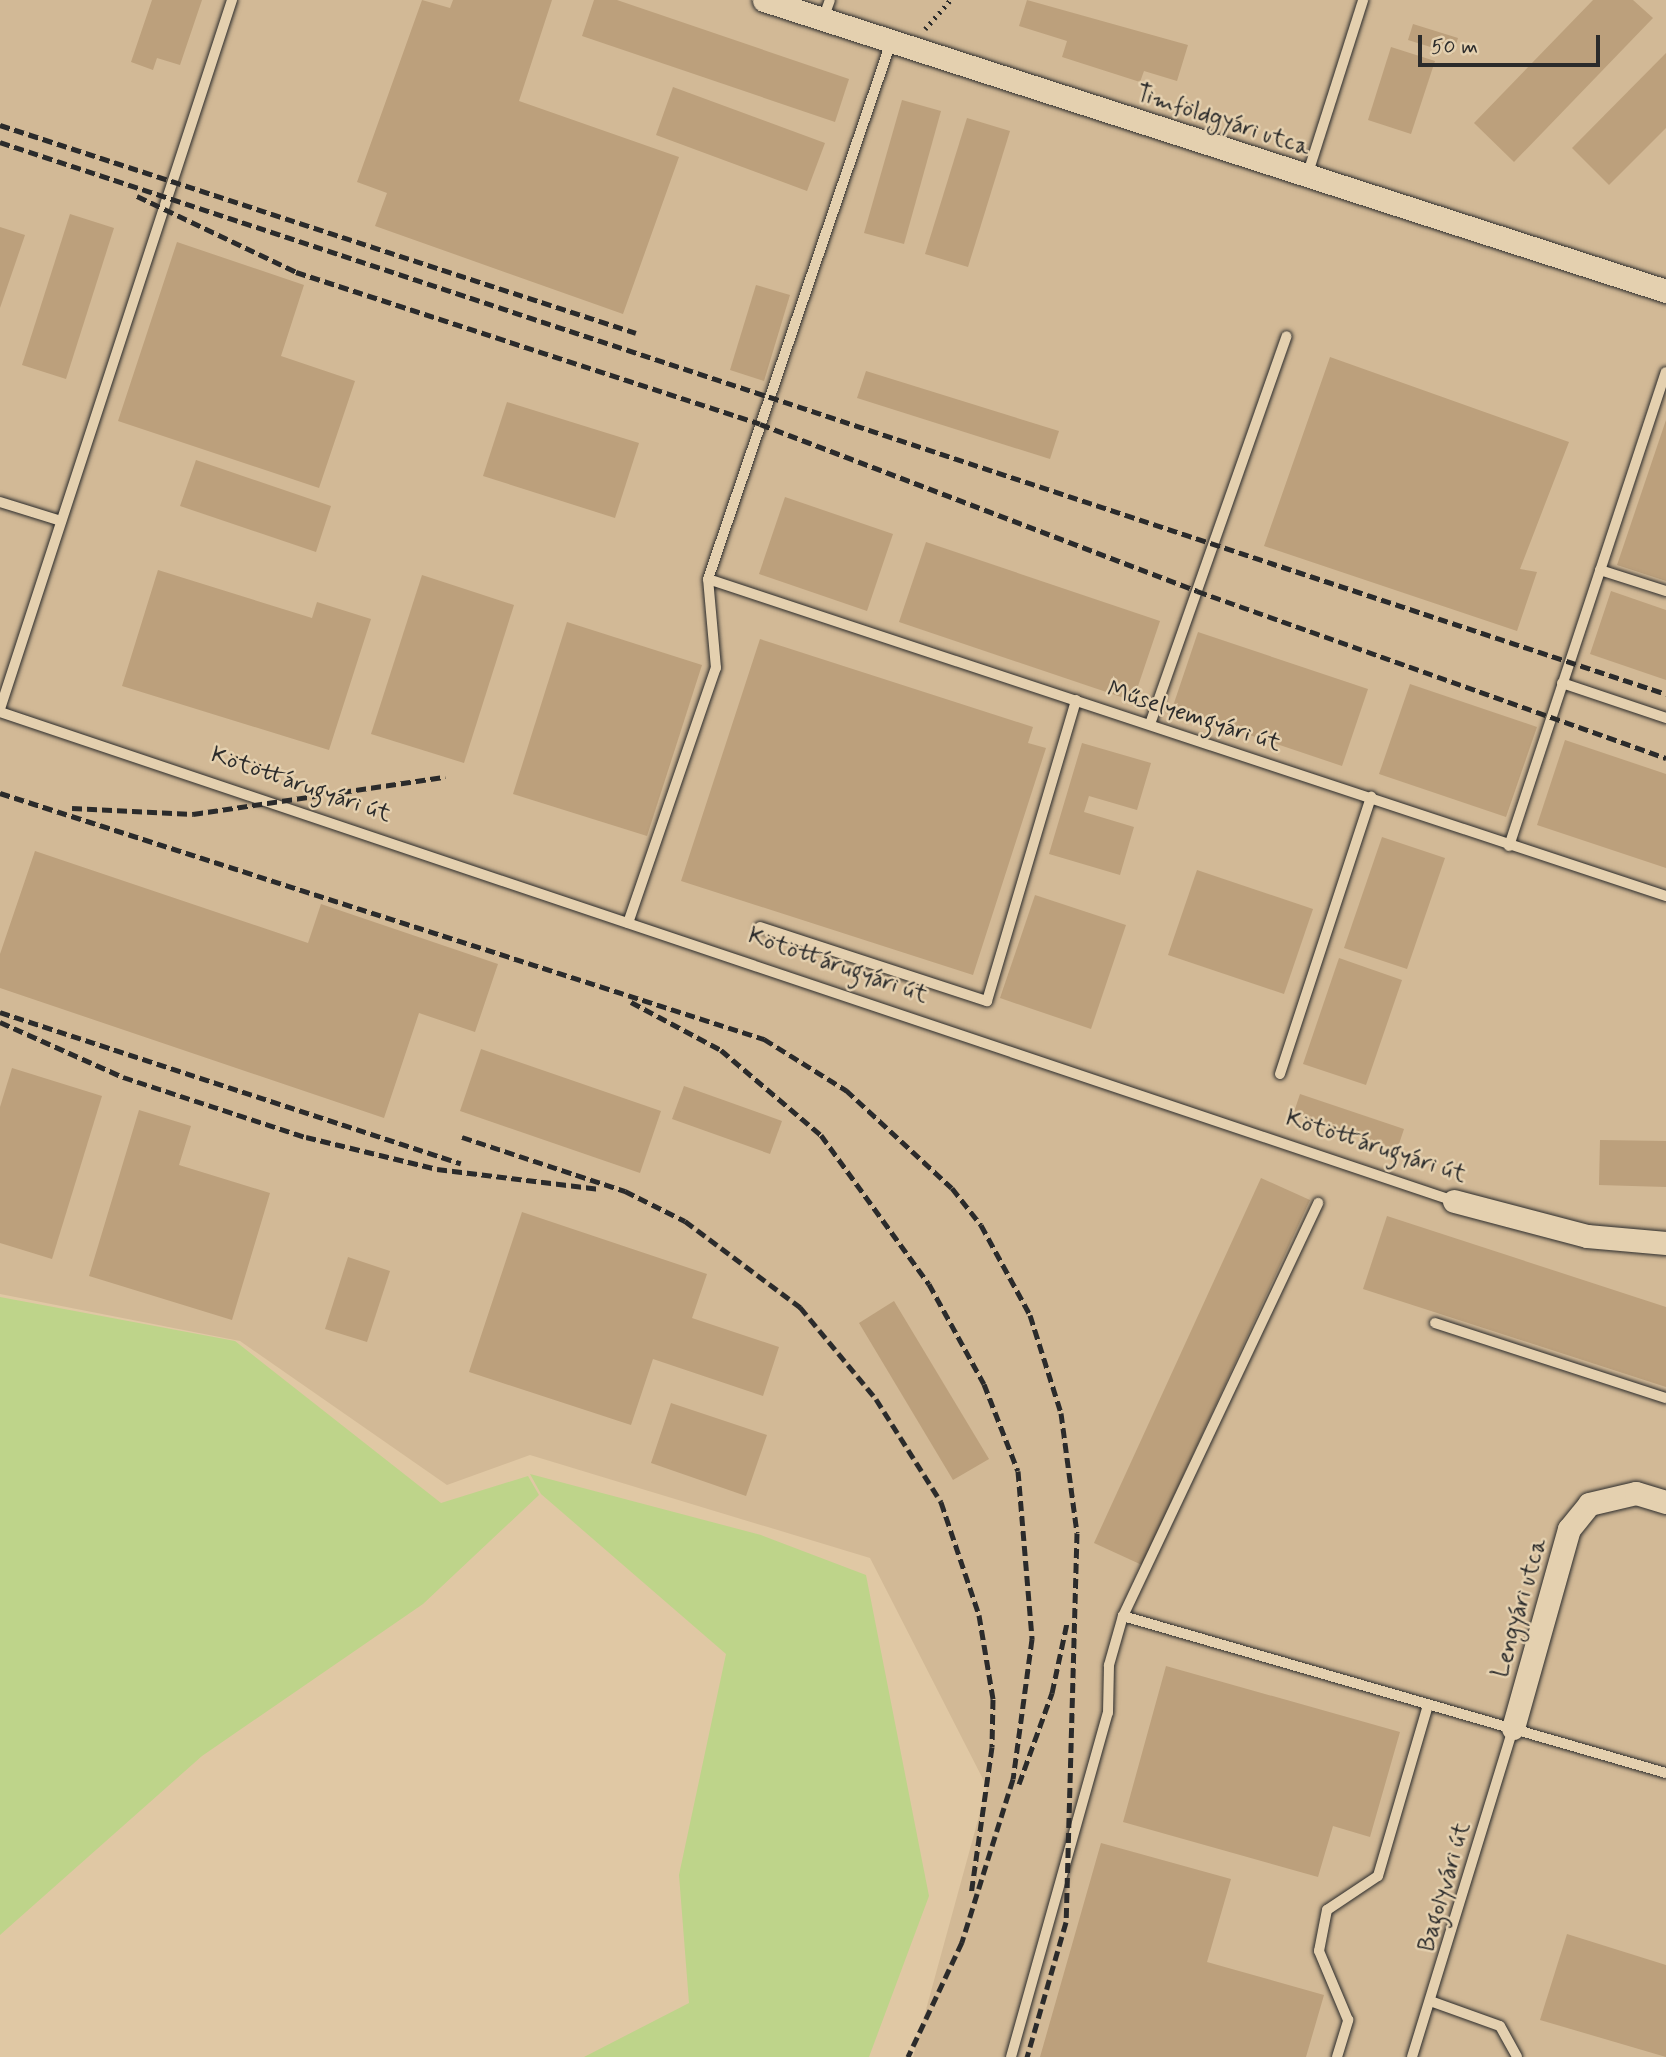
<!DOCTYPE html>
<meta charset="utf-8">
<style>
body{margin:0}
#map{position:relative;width:1666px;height:2057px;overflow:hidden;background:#e0c8a4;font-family:Mynerve,sans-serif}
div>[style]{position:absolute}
.built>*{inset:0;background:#d2b996}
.green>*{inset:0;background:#bed48a}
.building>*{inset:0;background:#bca07c}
.path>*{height:4.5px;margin-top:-2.25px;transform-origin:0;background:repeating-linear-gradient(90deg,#2b2b2b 0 2px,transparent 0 7px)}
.roads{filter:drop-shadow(0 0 2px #2b2b2b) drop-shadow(0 0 2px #2b2b2b)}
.lane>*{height:10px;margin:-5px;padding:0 5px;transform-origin:5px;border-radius:5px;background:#e4d0af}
.street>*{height:23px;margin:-11.5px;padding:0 11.5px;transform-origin:11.5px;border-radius:11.5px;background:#e4d0af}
.rail>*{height:5px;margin-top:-2.5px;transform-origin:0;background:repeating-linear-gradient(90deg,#2b2b2b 0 10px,transparent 0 15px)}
span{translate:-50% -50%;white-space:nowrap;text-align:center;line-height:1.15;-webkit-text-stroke:5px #e4d0af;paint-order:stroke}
.street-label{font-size:24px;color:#2b2b2b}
.scale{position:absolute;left:1418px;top:35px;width:182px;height:32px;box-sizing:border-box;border:4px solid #2b2b2b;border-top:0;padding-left:9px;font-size:21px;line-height:24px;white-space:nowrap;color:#2b2b2b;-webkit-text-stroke:5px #e4d0af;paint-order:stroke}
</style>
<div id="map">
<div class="built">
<div style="clip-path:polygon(0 0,1666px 0,1666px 2057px,913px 2057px,987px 1787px,870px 1558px,530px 1455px,447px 1485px,240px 1341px,0 1294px)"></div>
</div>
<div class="green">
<div style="clip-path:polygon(0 1297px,235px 1341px,441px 1503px,528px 1476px,539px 1495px,423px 1604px,202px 1756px,0 1935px)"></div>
<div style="clip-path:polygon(530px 1474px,761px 1535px,866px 1575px,929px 1896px,869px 2057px,584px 2057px,689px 2003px,679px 1875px,726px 1654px,541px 1494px)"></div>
</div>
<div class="building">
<div style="clip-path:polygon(152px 0,202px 0,180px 65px,157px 58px,153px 70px,131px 62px)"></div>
<div style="clip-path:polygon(422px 0,450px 8px,453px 0,552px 0,519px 101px,679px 157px,623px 314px,375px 226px,387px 193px,357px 182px)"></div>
<div style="clip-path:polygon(594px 0,617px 0,849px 79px,835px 122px,582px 36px)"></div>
<div style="clip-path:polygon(1027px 0,1188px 45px,1177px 81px,1144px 71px,1140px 82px,1062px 57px,1067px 41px,1019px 26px)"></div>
<div style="clip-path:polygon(1593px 0,1633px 0,1653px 18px,1514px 162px,1474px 123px)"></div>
<div style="clip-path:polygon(1413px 24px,1458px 38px,1453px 54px,1408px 40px)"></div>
<div style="clip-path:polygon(1391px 47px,1435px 61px,1411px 134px,1368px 120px)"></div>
<div style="clip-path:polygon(1666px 53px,1666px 128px,1609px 185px,1572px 148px)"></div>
<div style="clip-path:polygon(673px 87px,825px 143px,807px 191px,656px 135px)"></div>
<div style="clip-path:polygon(902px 100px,941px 111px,904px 244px,864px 233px)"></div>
<div style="clip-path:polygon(967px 118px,1010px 131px,968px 267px,925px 254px)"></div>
<div style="clip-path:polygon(70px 214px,114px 228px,66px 379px,22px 365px)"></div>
<div style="clip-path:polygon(0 227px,25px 235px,0 308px)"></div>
<div style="clip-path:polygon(177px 242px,304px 285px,281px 356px,355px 381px,319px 488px,118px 421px)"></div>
<div style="clip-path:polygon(756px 285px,790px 295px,764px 381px,730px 370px)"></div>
<div style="clip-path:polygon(1330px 357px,1569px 442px,1520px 569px,1537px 572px,1517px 631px,1264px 546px)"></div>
<div style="clip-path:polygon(866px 371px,1059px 431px,1050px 459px,857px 398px)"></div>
<div style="clip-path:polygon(507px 402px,639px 443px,615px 518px,483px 476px)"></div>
<div style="clip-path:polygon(1666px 420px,1666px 581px,1617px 565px)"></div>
<div style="clip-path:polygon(196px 460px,331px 506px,316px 552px,180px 506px)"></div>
<div style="clip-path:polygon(785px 497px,893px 534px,867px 611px,759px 574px)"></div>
<div style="clip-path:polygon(926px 542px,1160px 621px,1133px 701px,899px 622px)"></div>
<div style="clip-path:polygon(158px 570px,312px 618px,317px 602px,371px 619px,329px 750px,122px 686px)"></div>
<div style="clip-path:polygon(422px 575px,514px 605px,464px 763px,371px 734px)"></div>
<div style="clip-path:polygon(1611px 591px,1666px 610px,1666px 680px,1590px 654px)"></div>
<div style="clip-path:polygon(567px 622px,702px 665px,647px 836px,513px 794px)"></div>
<div style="clip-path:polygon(1198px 632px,1368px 689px,1342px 766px,1172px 709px)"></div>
<div style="clip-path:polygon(760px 639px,1033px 727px,1028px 743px,1046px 748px,973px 975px,681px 881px)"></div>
<div style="clip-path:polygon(1410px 684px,1537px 727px,1506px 817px,1379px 774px)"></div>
<div style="clip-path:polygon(1565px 740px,1666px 774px,1666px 868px,1537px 825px)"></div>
<div style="clip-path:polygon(1082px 743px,1151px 763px,1137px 810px,1089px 796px,1084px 812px,1134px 827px,1120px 875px,1049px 854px)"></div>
<div style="clip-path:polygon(1382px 837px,1445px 858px,1407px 969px,1344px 948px)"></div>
<div style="clip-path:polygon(35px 851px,308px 943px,321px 904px,498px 964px,475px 1032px,419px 1013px,384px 1118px,0 988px,0 954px)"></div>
<div style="clip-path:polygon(1197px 870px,1313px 909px,1284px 994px,1168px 955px)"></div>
<div style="clip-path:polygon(1035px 895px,1126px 925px,1091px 1029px,1000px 998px)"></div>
<div style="clip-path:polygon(1339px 958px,1402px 980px,1366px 1085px,1303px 1064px)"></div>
<div style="clip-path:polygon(481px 1049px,661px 1111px,640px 1173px,460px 1111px)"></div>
<div style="clip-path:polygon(12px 1068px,102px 1096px,52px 1259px,0 1243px,0 1107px)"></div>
<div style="clip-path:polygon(684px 1086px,782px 1121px,770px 1154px,672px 1119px)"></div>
<div style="clip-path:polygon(1300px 1094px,1404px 1129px,1397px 1150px,1293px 1115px)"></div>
<div style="clip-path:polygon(139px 1110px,191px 1126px,179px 1165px,270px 1193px,232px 1320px,89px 1276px)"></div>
<div style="clip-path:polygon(1600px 1140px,1666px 1141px,1666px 1187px,1599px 1185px)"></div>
<div style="clip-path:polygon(1261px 1178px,1310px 1200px,1142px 1565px,1094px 1543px)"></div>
<div style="clip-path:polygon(522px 1212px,707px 1274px,692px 1318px,779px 1347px,763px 1396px,653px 1359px,631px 1425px,469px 1372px)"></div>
<div style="clip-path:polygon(1387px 1216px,1666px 1307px,1666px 1387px,1363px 1289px)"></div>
<div style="clip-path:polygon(348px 1257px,390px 1271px,367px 1342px,325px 1329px)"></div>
<div style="clip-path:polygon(894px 1301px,989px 1459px,953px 1480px,859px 1323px)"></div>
<div style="clip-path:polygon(671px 1403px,767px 1435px,746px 1496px,651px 1463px)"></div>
<div style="clip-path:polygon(1166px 1666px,1400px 1732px,1370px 1837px,1333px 1826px,1318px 1877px,1123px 1822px)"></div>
<div style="clip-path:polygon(1101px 1843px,1231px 1879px,1207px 1962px,1324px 1995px,1306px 2057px,1040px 2057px)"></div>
<div style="clip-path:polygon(1567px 1934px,1666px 1965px,1666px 2057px,1540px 2020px)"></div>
</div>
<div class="path">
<div style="left:925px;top:29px;width:38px;rotate:-49deg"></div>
</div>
<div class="roads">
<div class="lane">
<div style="left:823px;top:19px;width:20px;rotate:-70deg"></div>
<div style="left:1307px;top:176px;width:185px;rotate:-72.3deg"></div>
<div style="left:0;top:502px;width:64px;rotate:17.3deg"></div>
<div style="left:1600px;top:570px;width:69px;rotate:17.7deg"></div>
<div style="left:708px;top:579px;width:1009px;rotate:18.31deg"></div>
<div style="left:1562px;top:683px;width:110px;rotate:18.6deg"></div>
<div style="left:0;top:709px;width:746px;rotate:-71.88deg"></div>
<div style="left:0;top:712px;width:1534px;rotate:18.59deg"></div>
<div style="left:1150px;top:724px;width:411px;rotate:-70.6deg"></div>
<div style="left:1509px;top:846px;width:499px;rotate:-71.7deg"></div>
<div style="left:628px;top:923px;width:270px;rotate:-71deg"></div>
<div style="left:716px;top:668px;width:89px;rotate:-95.1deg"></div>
<div style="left:708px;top:579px;width:567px;rotate:-71.18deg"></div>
<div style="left:760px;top:927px;width:239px;rotate:18.1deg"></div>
<div style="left:987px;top:1001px;width:314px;rotate:-73.5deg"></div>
<div style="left:1280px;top:1074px;width:292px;rotate:-71.8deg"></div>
<div style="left:1435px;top:1323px;width:243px;rotate:18deg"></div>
<div style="left:1123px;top:1616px;width:565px;rotate:16.13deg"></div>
<div style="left:1433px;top:2002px;width:71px;rotate:19.7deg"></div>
<div style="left:1500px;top:2026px;width:35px;rotate:61deg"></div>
<div style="left:1011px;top:2057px;width:357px;rotate:-74.3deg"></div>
<div style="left:1108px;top:1713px;width:48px;rotate:-88.8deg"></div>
<div style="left:1109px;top:1665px;width:51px;rotate:-74.1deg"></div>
<div style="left:1123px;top:1616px;width:457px;rotate:-64.7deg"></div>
<div style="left:1337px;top:2057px;width:39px;rotate:-73deg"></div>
<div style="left:1348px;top:2020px;width:75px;rotate:-112.8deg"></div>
<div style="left:1319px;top:1951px;width:42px;rotate:-79deg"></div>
<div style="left:1327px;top:1910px;width:61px;rotate:-33.7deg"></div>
<div style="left:1378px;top:1876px;width:175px;rotate:-73.7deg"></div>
<div style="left:1412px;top:2057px;width:344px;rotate:-72.9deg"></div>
</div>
<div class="street">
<div style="left:764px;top:0;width:948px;rotate:17.88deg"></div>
<div style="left:1454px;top:1201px;width:138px;rotate:14.7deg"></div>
<div style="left:1587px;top:1236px;width:79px;rotate:5.1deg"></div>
<div style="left:1513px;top:1728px;width:207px;rotate:-74.3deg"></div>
<div style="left:1569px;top:1529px;width:32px;rotate:-51deg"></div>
<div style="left:1589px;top:1504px;width:48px;rotate:-13.2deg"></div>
<div style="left:1636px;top:1493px;width:31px;rotate:17deg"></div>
</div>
</div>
<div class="rail">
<div style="left:0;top:125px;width:669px;rotate:18.11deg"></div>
<div style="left:0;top:142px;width:1755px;rotate:18.33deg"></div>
<div style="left:137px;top:196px;width:176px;rotate:25.5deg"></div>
<div style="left:296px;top:272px;width:488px;rotate:18.1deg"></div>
<div style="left:760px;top:424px;width:468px;rotate:20.9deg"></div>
<div style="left:1197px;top:591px;width:498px;rotate:19.6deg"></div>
<div style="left:0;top:793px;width:803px;rotate:17.85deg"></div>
<div style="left:764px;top:1039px;width:97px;rotate:31.9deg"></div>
<div style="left:846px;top:1090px;width:144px;rotate:42.8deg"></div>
<div style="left:952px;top:1188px;width:47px;rotate:51.9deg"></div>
<div style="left:981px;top:1225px;width:102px;rotate:61.4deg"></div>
<div style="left:1030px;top:1315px;width:103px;rotate:72.4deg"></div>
<div style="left:1061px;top:1413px;width:121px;rotate:82.4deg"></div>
<div style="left:1077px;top:1533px;width:389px;rotate:91.6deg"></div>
<div style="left:1066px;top:1922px;width:141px;rotate:106.1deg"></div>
<div style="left:72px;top:808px;width:121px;rotate:2.8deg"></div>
<div style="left:193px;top:814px;width:255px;rotate:-8.4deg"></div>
<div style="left:631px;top:1002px;width:102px;rotate:28.1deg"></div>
<div style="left:721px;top:1050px;width:131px;rotate:40.4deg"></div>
<div style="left:821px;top:1135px;width:184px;rotate:54.1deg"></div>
<div style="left:929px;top:1284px;width:114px;rotate:61.2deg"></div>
<div style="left:984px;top:1384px;width:93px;rotate:68.7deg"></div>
<div style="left:1018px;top:1471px;width:169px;rotate:85.2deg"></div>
<div style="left:1032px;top:1639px;width:141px;rotate:97.7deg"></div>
<div style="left:1013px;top:1779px;width:171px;rotate:107.4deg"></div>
<div style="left:962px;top:1942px;width:127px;rotate:115.2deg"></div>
<div style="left:0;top:1012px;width:485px;rotate:18.2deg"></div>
<div style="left:0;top:1022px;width:135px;rotate:24.1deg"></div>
<div style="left:123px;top:1077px;width:193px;rotate:18.2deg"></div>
<div style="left:306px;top:1137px;width:135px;rotate:13.7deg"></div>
<div style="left:437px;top:1169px;width:164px;rotate:7deg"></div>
<div style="left:462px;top:1137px;width:172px;rotate:18.3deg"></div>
<div style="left:625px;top:1191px;width:67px;rotate:26.6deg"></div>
<div style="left:685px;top:1221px;width:144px;rotate:36.8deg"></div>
<div style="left:800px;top:1307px;width:119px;rotate:50.4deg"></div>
<div style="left:876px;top:1399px;width:122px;rotate:57.7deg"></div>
<div style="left:941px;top:1502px;width:119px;rotate:71.4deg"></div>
<div style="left:979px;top:1615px;width:85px;rotate:80.5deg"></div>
<div style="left:993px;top:1699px;width:48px;rotate:91.2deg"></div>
<div style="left:992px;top:1747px;width:148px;rotate:98.1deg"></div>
<div style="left:1019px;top:1784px;width:97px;rotate:-70.1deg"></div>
<div style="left:1052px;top:1693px;width:72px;rotate:-77.9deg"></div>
</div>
<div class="street-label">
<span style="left:1223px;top:121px;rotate:18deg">Timföldgyári utca</span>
<span style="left:1194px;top:717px;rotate:18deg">Műselyemgyári út</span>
<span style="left:301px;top:785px;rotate:19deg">Kötöttárugyári út</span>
<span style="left:838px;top:966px;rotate:19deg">Kötöttárugyári út</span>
<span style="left:1376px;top:1147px;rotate:18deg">Kötöttárugyári út</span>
<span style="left:1520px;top:1608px;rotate:-74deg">Lengyári utca</span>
<span style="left:1445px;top:1887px;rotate:-74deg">Bagolyvári út</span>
</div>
<div class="scale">50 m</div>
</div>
